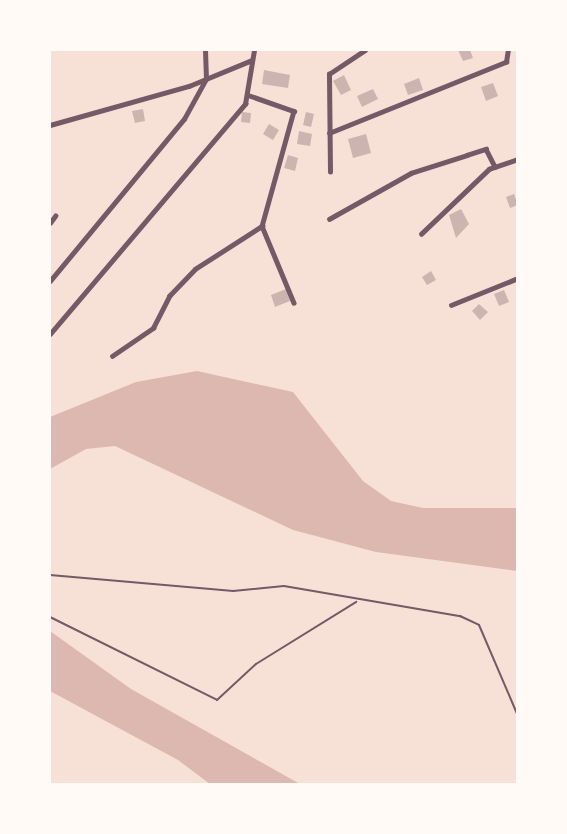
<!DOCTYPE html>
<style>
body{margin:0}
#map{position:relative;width:567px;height:834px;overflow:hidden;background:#f7e1d7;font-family:"Work Sans",sans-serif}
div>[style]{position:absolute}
.water>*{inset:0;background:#dcb8b0}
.building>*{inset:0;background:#ccb4b1}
.service>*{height:2px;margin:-1px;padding:0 1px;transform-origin:1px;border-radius:1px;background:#755966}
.minor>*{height:4.5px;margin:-2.25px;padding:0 2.25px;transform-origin:2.25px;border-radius:2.25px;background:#755966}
span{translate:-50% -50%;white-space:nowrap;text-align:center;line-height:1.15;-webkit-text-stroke:5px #fffaf5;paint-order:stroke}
.frame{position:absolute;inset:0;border:51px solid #fffaf5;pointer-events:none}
</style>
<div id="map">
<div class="water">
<div style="clip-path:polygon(197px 371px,293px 392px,363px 481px,391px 501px,423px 508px,517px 508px,517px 571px,376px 552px,293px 530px,115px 446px,86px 449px,50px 469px,50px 417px,136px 382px)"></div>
<div style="clip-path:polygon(50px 631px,131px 689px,300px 784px,210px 784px,178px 760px,50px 691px)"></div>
</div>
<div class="building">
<div style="clip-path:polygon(458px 50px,470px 50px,473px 58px,463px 61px)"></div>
<div style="clip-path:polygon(264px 70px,290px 75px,288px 88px,262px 84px)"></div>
<div style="clip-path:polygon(344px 75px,351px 90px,341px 95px,333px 81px)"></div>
<div style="clip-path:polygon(419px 78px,423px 90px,408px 95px,404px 84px)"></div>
<div style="clip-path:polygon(493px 83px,498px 96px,486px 101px,481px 87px)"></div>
<div style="clip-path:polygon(373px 89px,378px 99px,362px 107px,357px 96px)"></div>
<div style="clip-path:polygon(143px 109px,145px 121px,135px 123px,132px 111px)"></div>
<div style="clip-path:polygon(242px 112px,251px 113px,250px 123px,241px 122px)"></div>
<div style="clip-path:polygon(306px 112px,314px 114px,311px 127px,303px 125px)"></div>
<div style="clip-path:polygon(269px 124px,279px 130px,273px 140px,263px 134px)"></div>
<div style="clip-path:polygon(299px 131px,312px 134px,310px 146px,297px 144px)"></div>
<div style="clip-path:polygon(366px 134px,371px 153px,353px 158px,348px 139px)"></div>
<div style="clip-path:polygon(288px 155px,298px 158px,295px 171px,284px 168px)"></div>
<div style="clip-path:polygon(514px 194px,518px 205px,510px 208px,506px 197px)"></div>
<div style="clip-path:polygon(461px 209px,469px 224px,456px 238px,449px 215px)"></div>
<div style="clip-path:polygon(431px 271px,436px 280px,427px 285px,422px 277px)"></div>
<div style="clip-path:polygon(286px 289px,290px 301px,275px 307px,271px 295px)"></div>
<div style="clip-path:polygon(504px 290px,509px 302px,499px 306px,494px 294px)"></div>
<div style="clip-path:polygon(479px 304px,488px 312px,480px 320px,472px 311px)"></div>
</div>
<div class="service">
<div style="left:50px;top:575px;width:184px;rotate:5deg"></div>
<div style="left:233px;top:591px;width:51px;rotate:-5.6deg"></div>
<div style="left:284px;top:586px;width:179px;rotate:9.7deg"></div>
<div style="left:460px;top:616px;width:21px;rotate:25deg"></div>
<div style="left:479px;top:625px;width:99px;rotate:66.8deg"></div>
<div style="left:50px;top:617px;width:186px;rotate:26.4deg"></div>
<div style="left:217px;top:700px;width:53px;rotate:-42.7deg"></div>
<div style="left:256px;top:664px;width:118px;rotate:-31.8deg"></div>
</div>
<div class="minor">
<div style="left:248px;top:95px;width:49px;rotate:19.2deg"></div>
<div style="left:294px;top:111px;width:119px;rotate:105.5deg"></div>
<div style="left:262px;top:226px;width:83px;rotate:67.4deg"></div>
<div style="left:50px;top:125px;width:144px;rotate:-15.7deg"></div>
<div style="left:189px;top:86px;width:68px;rotate:-22.4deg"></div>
<div style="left:329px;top:133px;width:191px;rotate:-21.9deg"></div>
<div style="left:506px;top:62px;width:12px;rotate:-81deg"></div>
<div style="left:330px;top:172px;width:98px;rotate:-90.6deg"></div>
<div style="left:329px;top:74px;width:43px;rotate:-33.7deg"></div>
<div style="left:329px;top:219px;width:94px;rotate:-29.3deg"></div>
<div style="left:411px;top:173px;width:59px;rotate:-17.8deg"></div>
<div style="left:467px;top:155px;width:20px;rotate:-18deg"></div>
<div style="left:486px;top:149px;width:20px;rotate:63deg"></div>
<div style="left:50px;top:223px;width:9px;rotate:-54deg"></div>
<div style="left:421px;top:234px;width:94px;rotate:-43.7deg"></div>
<div style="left:489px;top:169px;width:31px;rotate:-19deg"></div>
<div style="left:50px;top:281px;width:210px;rotate:-50.4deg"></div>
<div style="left:184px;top:119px;width:46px;rotate:-61.2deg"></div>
<div style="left:206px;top:79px;width:29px;rotate:-92deg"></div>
<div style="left:451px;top:305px;width:72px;rotate:-21.9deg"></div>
<div style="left:50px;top:334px;width:302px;rotate:-49.7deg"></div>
<div style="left:245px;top:104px;width:55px;rotate:-80.5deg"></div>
<div style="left:112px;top:356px;width:50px;rotate:-34.3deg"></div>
<div style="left:153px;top:328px;width:36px;rotate:-63deg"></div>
<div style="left:169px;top:296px;width:37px;rotate:-46deg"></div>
<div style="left:195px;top:269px;width:80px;rotate:-32.7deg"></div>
</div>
<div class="frame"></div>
</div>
